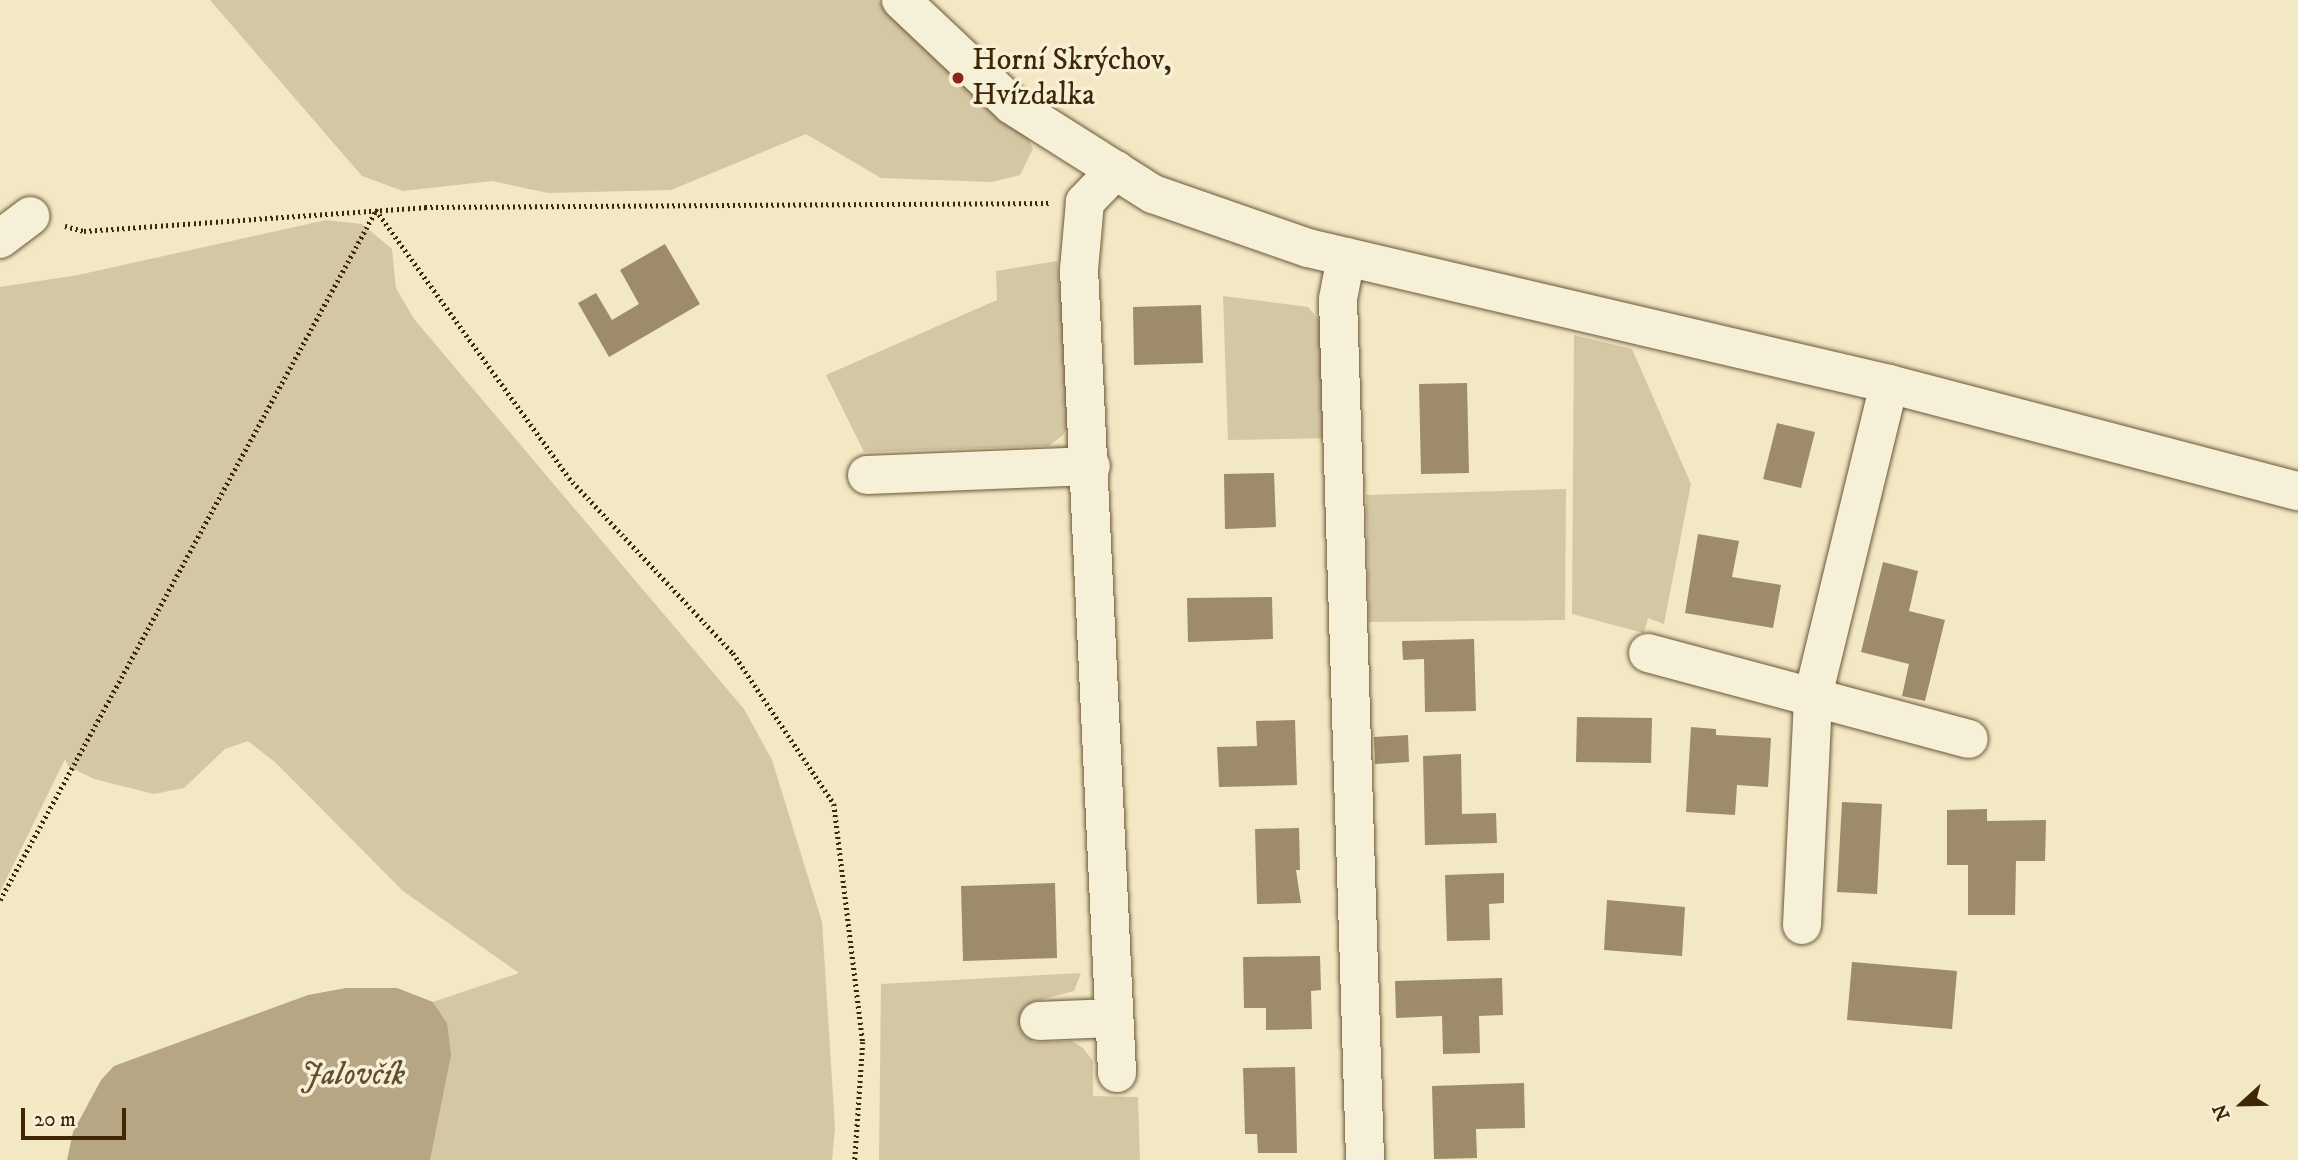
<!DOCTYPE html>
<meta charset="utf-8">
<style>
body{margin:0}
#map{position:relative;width:2298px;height:1160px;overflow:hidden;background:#f3e8c4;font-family:"IM FELL DW Pica",serif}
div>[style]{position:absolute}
.green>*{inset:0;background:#d4c7a4}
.water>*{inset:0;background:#b6a683}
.building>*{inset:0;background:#9d8b69}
.path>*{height:4.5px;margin-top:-2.25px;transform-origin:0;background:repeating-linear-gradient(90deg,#3f2706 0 2px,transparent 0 5.5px)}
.roads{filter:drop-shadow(0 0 2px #6c5736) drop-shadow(0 0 2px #6c5736)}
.minor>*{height:38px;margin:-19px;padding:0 19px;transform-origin:19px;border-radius:19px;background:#f7f0d9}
.dots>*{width:19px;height:19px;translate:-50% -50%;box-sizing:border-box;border:4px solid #f7f0d9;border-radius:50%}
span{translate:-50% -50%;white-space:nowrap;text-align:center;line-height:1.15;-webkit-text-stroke:7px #f7f0d9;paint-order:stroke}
.poi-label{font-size:30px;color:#3f2706}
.left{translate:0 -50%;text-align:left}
.water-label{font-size:32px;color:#634d2c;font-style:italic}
.north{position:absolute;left:2207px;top:1069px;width:70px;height:70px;-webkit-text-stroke:5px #f7f0d9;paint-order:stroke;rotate:248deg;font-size:19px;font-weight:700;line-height:28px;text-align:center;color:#3f2706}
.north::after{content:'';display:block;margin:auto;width:24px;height:32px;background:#3f2706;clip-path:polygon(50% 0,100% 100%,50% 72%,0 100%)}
.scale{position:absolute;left:21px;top:1108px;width:105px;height:32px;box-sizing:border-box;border:4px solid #3f2706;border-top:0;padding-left:9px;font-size:21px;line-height:24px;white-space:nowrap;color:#3f2706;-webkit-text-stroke:5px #f7f0d9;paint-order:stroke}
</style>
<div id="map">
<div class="green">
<div style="clip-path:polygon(210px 0,877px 0,1026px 133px,1033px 149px,1020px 175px,992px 182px,881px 178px,806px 134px,671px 190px,548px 193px,492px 181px,403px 191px,362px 176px)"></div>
<div style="clip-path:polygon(326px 220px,362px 224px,392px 249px,396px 288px,414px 319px,744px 709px,772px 760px,822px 922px,835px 1128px,832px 1160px,430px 1160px,447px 1023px,433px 1002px,519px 973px,403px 891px,276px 763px,248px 741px,225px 749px,184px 788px,154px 794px,94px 779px,68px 766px,65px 759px,0 892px,0 287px,78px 275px)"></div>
<div style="clip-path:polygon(1057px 261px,1071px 422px,1063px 435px,1049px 446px,864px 452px,826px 375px,997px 300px,996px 271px)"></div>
<div style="clip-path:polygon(1223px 296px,1308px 307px,1325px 327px,1331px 438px,1228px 440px)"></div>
<div style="clip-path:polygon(1574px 335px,1632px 349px,1691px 484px,1664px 624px,1648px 618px,1644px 633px,1572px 614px)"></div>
<div style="clip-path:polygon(1566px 489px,1565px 620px,1369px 622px,1366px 495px)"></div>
<div style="clip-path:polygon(1081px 973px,1074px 991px,1032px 1002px,1033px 1042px,1072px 1041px,1083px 1048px,1093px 1061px,1093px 1096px,1138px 1097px,1140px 1160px,879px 1160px,881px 984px)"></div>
</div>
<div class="water">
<div style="clip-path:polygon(346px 988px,397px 988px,433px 1002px,447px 1023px,451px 1055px,430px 1160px,67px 1160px,73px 1132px,101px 1080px,114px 1066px,308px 995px)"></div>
</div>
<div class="building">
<div style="clip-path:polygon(665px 244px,700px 304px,609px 357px,578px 303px,596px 293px,612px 320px,639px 304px,620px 270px)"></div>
<div style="clip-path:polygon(1201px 305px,1203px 363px,1134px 365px,1133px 307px)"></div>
<div style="clip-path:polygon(1467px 383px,1469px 473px,1421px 474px,1419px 384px)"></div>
<div style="clip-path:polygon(1777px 423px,1815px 432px,1801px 488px,1763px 479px)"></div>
<div style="clip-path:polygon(1274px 473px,1276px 527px,1225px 529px,1224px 474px)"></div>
<div style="clip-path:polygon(1698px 534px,1739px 541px,1732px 577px,1781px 585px,1773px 628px,1685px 613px)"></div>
<div style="clip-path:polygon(1883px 562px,1918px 571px,1909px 611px,1945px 620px,1925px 701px,1902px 696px,1909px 664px,1861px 652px)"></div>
<div style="clip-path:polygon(1272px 597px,1273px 639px,1188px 642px,1187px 598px)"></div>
<div style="clip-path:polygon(1474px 639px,1476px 711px,1425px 712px,1424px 659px,1403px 660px,1402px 641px)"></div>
<div style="clip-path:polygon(1577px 717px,1652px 718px,1651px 763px,1576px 762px)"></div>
<div style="clip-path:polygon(1295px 720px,1297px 785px,1219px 787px,1217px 747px,1257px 746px,1256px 721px)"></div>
<div style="clip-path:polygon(1691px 727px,1716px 729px,1716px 735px,1771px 738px,1768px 787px,1737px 785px,1735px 815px,1686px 812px)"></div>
<div style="clip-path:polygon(1408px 735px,1409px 762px,1375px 764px,1374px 737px)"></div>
<div style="clip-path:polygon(1461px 754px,1462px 814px,1496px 813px,1497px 843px,1425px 845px,1423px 756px)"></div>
<div style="clip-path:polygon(1842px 802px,1882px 804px,1877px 894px,1837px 892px)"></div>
<div style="clip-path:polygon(1987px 809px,1987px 821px,2046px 820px,2045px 861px,2016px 861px,2015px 915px,1968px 915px,1968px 865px,1947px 865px,1947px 810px)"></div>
<div style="clip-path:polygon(1299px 828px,1300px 870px,1296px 870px,1301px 903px,1257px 904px,1255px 829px)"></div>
<div style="clip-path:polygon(1504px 873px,1504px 903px,1489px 904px,1490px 940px,1447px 941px,1445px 875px)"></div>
<div style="clip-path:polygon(1055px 883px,1057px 958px,963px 961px,961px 886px)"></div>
<div style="clip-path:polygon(1607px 900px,1685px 907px,1682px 956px,1604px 950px)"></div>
<div style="clip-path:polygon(1320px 956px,1321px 990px,1311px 991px,1312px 1029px,1266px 1030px,1266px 1008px,1244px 1008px,1243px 957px)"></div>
<div style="clip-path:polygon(1852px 962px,1957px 971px,1952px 1029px,1847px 1020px)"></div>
<div style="clip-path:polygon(1502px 978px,1503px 1015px,1479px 1016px,1480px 1053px,1443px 1054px,1442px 1016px,1396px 1018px,1395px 981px)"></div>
<div style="clip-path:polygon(1295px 1067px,1297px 1153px,1258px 1153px,1257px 1134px,1245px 1134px,1243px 1068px)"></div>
<div style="clip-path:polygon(1524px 1083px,1525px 1128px,1476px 1129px,1477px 1158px,1434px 1159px,1432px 1086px)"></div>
</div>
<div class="path">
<div style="left:65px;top:226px;width:20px;rotate:15deg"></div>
<div style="left:84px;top:231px;width:342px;rotate:-4deg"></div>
<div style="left:425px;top:207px;width:624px;rotate:-0.37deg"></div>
<div style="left:0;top:900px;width:786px;rotate:-61.41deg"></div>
<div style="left:376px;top:210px;width:330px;rotate:54.2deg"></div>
<div style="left:569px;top:478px;width:240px;rotate:46.9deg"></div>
<div style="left:733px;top:653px;width:182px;rotate:56.2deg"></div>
<div style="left:834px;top:804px;width:240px;rotate:83.1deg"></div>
<div style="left:863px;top:1042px;width:118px;rotate:93.9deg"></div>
</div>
<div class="roads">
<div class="minor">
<div style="left:901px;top:0;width:153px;rotate:43.4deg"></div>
<div style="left:1012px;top:105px;width:167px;rotate:32.3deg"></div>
<div style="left:1153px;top:194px;width:164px;rotate:19.2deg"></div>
<div style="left:1308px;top:248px;width:597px;rotate:13.17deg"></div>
<div style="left:1889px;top:384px;width:423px;rotate:14.7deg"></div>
<div style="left:1116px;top:170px;width:45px;rotate:134.1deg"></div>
<div style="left:1085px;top:202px;width:67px;rotate:95.1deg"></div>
<div style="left:1079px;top:269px;width:805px;rotate:87.29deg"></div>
<div style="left:0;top:239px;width:38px;rotate:-37deg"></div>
<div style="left:1346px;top:257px;width:43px;rotate:100.8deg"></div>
<div style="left:1338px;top:299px;width:861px;rotate:88.2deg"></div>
<div style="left:867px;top:475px;width:224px;rotate:-2.3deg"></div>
<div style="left:1648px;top:653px;width:332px;rotate:15deg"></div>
<div style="left:1802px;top:925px;width:229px;rotate:-87.2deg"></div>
<div style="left:1813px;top:696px;width:321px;rotate:-76.3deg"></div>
<div style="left:1039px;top:1021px;width:73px;rotate:-2.4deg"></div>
</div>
</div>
<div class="dots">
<div style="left:958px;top:78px;background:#8f2418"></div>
</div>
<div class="poi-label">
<span class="left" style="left:972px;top:78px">Horní Skrýchov,<br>Hvízdalka</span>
</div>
<div class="water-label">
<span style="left:353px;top:1075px">Jalovčík</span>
</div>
<div class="north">N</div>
<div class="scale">20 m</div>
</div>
